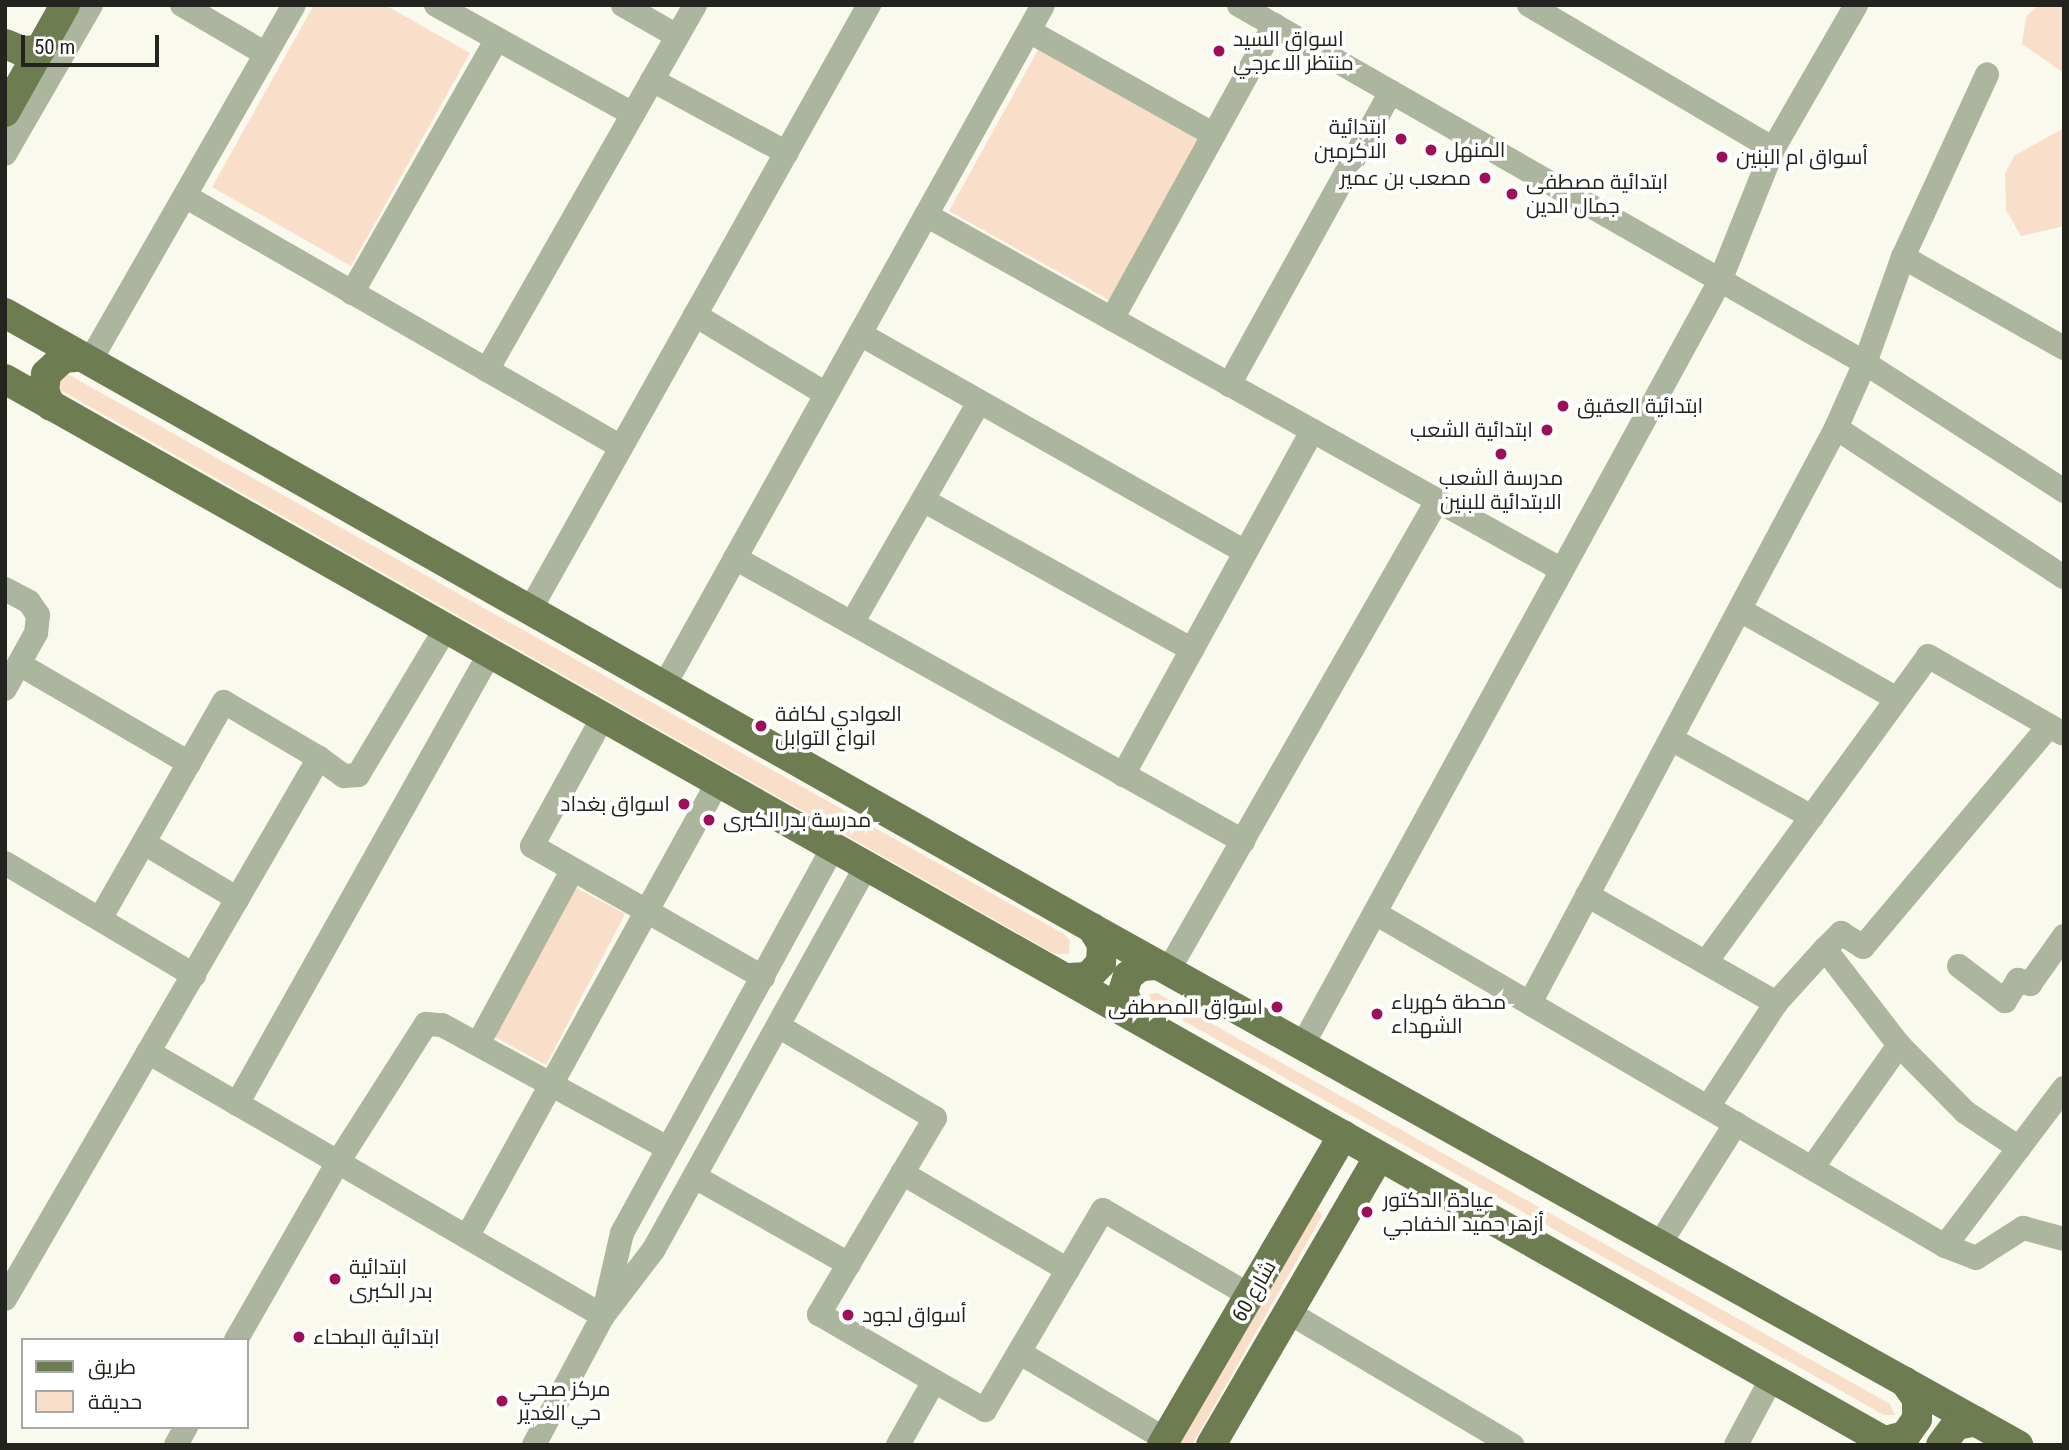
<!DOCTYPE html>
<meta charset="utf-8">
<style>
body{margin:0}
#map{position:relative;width:2069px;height:1450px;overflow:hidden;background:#faf9ed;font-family:"Roboto Condensed",Cairo,sans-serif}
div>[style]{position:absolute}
.green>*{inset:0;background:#f9dec9}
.minor>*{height:24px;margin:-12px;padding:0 12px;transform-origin:12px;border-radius:12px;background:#acb59d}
.major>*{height:30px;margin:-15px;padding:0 15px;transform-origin:15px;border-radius:15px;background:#6d7d51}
.dots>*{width:19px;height:19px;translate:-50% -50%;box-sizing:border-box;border:4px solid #fff;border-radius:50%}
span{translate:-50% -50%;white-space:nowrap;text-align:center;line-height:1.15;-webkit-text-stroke:7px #fff;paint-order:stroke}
.poi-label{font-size:21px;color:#24241f}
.left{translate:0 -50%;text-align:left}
.right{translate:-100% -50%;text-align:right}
.street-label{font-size:21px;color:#24241f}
.frame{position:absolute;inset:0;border:7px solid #24241f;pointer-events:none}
.legend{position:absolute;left:21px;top:1338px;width:228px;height:91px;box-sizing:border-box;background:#fff;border:2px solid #a7a7a5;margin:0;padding:9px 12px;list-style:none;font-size:21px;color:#24241f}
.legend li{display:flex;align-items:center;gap:14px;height:35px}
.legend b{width:35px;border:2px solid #a7a7a5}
.scale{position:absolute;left:21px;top:35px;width:138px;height:32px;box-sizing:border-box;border:4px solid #24241f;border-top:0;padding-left:9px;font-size:21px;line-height:24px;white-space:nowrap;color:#24241f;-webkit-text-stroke:5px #fff;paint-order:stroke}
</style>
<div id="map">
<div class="green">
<div style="clip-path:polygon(314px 5px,385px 5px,470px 53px,351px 266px,212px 187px)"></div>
<div style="clip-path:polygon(2038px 5px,2064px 5px,2064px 79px,2061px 71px,2022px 44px,2026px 17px)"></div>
<div style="clip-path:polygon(1038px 50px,1198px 140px,1109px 300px,949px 211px)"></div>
<div style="clip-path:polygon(2064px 128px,2064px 226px,2021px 236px,2006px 210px,2005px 174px,2014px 156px)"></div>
<div style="clip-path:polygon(64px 372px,1064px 934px,1070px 941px,1069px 954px,1055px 954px,55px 387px)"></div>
<div style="clip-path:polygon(575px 887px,625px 914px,546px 1065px,495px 1037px)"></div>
<div style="clip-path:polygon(1157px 993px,1890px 1404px,1895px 1415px,1884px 1415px,1152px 1003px,1149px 994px)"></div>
<div style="clip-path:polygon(1316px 1206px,1322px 1216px,1192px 1445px,1176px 1445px)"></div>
</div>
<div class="minor">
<div style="left:182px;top:5px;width:97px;rotate:30.3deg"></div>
<div style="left:436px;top:5px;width:225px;rotate:29deg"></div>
<div style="left:623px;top:5px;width:62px;rotate:29.9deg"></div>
<div style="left:1239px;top:5px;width:721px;rotate:29.76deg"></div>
<div style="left:1865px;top:363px;width:237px;rotate:32.7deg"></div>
<div style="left:1529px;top:5px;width:283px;rotate:30.5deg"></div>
<div style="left:1029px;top:31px;width:212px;rotate:29.3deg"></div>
<div style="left:652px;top:80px;width:153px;rotate:28.4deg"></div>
<div style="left:5px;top:154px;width:172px;rotate:-60deg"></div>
<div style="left:185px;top:196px;width:503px;rotate:29.93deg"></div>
<div style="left:926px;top:215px;width:728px;rotate:29.17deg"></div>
<div style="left:1903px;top:257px;width:185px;rotate:29.5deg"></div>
<div style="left:352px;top:293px;width:292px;rotate:-60.3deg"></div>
<div style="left:695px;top:315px;width:153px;rotate:31.1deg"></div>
<div style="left:1112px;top:319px;width:336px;rotate:-61.1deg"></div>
<div style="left:860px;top:334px;width:442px;rotate:29.5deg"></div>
<div style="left:90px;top:361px;width:410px;rotate:-60.2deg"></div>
<div style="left:487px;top:370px;width:420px;rotate:-60.3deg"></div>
<div style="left:1229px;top:385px;width:335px;rotate:-61.1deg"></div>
<div style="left:1836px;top:428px;width:272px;rotate:33.2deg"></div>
<div style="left:923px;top:500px;width:308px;rotate:29.1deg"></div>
<div style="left:735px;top:558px;width:582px;rotate:29.12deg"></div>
<div style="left:5px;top:589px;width:27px;rotate:28deg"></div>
<div style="left:29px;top:602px;width:16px;rotate:55deg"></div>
<div style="left:38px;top:615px;width:18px;rotate:96deg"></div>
<div style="left:36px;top:633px;width:64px;rotate:119deg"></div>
<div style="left:530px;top:610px;width:694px;rotate:-60.74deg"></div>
<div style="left:1740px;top:610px;width:180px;rotate:29.5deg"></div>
<div style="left:852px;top:623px;width:255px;rotate:-60.1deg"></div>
<div style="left:19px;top:664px;width:197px;rotate:30.2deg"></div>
<div style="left:664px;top:686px;width:779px;rotate:-60.9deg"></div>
<div style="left:603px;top:717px;width:147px;rotate:118.8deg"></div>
<div style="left:532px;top:846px;width:266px;rotate:29.6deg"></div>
<div style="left:1671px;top:739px;width:161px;rotate:29deg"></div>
<div style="left:1123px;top:775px;width:393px;rotate:-61.2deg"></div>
<div style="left:144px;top:843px;width:109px;rotate:30.8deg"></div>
<div style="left:5px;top:863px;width:220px;rotate:30.7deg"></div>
<div style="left:1587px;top:895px;width:218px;rotate:29.7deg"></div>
<div style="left:1375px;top:913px;width:660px;rotate:30.29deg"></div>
<div style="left:1945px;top:1246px;width:33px;rotate:21deg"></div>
<div style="left:1976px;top:1258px;width:56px;rotate:-32.6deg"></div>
<div style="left:2023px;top:1228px;width:42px;rotate:15deg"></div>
<div style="left:100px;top:919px;width:250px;rotate:-60.3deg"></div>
<div style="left:224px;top:702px;width:110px;rotate:30.5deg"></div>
<div style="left:1825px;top:949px;width:121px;rotate:52.4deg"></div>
<div style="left:1899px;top:1045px;width:94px;rotate:45.4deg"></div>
<div style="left:1965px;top:1112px;width:65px;rotate:33.7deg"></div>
<div style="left:1706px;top:962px;width:378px;rotate:-54deg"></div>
<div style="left:1928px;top:656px;width:155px;rotate:29.9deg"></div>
<div style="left:1959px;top:966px;width:58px;rotate:37.3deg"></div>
<div style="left:2005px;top:1001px;width:25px;rotate:-58deg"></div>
<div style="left:2018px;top:980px;width:13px;rotate:18deg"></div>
<div style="left:2030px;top:984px;width:59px;rotate:-54.7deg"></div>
<div style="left:1168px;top:971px;width:542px;rotate:-60.22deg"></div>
<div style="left:1530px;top:1003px;width:651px;rotate:-61.98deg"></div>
<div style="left:1836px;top:428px;width:71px;rotate:-66deg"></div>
<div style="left:1865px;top:363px;width:113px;rotate:-70.3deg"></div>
<div style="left:1903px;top:257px;width:201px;rotate:-65.3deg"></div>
<div style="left:778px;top:1026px;width:182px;rotate:30.4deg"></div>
<div style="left:935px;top:1118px;width:228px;rotate:120.6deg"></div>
<div style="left:819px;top:1314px;width:133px;rotate:30.2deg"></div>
<div style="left:934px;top:1381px;width:59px;rotate:29.6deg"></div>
<div style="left:985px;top:1410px;width:232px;rotate:-59.5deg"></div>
<div style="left:1103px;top:1210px;width:171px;rotate:30.2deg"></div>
<div style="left:478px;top:1044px;width:197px;rotate:-61.5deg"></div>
<div style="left:1302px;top:1046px;width:872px;rotate:-61.35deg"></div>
<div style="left:1720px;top:281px;width:142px;rotate:-68.1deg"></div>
<div style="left:1773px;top:149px;width:166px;rotate:-60deg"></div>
<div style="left:148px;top:1052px;width:526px;rotate:30.12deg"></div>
<div style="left:237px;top:1104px;width:517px;rotate:-60.71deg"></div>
<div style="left:1708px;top:1107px;width:124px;rotate:-56.8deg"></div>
<div style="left:1776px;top:1003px;width:73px;rotate:-47.8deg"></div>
<div style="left:1825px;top:949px;width:23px;rotate:-45deg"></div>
<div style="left:1841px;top:933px;width:26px;rotate:32deg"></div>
<div style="left:1863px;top:947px;width:289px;rotate:-49.9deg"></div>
<div style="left:1812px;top:1168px;width:151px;rotate:-54.7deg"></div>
<div style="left:902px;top:1173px;width:192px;rotate:30.3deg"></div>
<div style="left:695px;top:1177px;width:177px;rotate:29.5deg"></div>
<div style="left:467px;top:1237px;width:520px;rotate:-61.12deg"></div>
<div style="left:1659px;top:1245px;width:144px;rotate:-57.7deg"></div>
<div style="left:1945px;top:1246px;width:198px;rotate:-53deg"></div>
<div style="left:5px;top:1299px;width:626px;rotate:-59.87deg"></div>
<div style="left:319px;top:758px;width:31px;rotate:36deg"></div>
<div style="left:344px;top:776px;width:14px;rotate:-4deg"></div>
<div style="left:358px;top:775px;width:171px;rotate:-59.1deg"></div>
<div style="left:1288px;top:1312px;width:261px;rotate:30.7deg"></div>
<div style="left:603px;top:1316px;width:85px;rotate:-77.1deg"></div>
<div style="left:622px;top:1233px;width:440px;rotate:-61.3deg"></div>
<div style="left:236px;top:1340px;width:205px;rotate:-60.2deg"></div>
<div style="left:338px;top:1162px;width:164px;rotate:-57.5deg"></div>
<div style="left:426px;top:1024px;width:16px;rotate:4deg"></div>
<div style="left:442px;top:1025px;width:257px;rotate:28.6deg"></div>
<div style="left:1020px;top:1353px;width:169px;rotate:30.7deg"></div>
<div style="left:176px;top:1445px;width:21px;rotate:-61deg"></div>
<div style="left:534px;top:1445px;width:146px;rotate:-61.9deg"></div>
<div style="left:603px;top:1316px;width:84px;rotate:-52.7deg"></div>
<div style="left:654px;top:1249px;width:438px;rotate:-61deg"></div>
<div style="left:898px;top:1445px;width:73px;rotate:-60.6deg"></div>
<div style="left:1736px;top:1445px;width:76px;rotate:-61.8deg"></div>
</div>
<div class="major">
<div style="left:5px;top:44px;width:18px;rotate:22deg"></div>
<div style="left:22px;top:51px;width:18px;rotate:-3deg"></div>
<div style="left:5px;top:112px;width:123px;rotate:-60.7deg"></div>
<div style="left:5px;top:313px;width:1249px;rotate:29.5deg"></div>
<div style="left:1092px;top:928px;width:1061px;rotate:29.18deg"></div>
<div style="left:5px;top:379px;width:2166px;rotate:29.48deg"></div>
<div style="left:51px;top:406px;width:17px;rotate:-115deg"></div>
<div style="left:44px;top:391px;width:17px;rotate:-83deg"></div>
<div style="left:46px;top:374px;width:23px;rotate:-43deg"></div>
<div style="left:63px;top:358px;width:16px;rotate:-4deg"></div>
<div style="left:1069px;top:978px;width:19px;rotate:-3deg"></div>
<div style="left:1088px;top:977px;width:19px;rotate:-47deg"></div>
<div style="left:1101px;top:963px;width:19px;rotate:-87deg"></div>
<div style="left:1102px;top:944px;width:19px;rotate:-122deg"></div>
<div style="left:1132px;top:1015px;width:25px;rotate:-111deg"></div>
<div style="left:1123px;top:992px;width:17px;rotate:-73deg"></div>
<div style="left:1128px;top:976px;width:16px;rotate:-38deg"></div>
<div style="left:1141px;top:966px;width:17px;rotate:-3deg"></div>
<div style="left:1885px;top:1441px;width:21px;rotate:-14deg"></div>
<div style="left:1905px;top:1436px;width:21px;rotate:-55deg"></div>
<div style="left:1917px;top:1419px;width:20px;rotate:-90deg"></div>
<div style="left:1917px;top:1399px;width:21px;rotate:-125deg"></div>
<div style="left:1162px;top:1445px;width:359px;rotate:-59.7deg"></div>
<div style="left:1211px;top:1445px;width:334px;rotate:-59.8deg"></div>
<div style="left:1941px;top:1445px;width:25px;rotate:-53deg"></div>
<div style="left:1956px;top:1425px;width:20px;rotate:-11deg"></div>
</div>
<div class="dots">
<div style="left:1219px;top:51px;background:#9e0f5a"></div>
<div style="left:1401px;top:139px;background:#9e0f5a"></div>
<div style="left:1431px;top:150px;background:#9e0f5a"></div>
<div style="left:1722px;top:157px;background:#9e0f5a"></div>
<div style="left:1485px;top:178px;background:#9e0f5a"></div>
<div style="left:1512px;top:194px;background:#9e0f5a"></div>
<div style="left:1563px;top:406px;background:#9e0f5a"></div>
<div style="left:1547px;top:430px;background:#9e0f5a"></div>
<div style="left:1501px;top:454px;background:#9e0f5a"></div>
<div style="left:761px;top:726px;background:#9e0f5a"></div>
<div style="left:684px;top:804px;background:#9e0f5a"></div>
<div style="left:709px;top:820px;background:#9e0f5a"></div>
<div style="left:1277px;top:1007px;background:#9e0f5a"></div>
<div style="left:1377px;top:1014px;background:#9e0f5a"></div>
<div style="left:1367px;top:1212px;background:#9e0f5a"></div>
<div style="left:335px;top:1279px;background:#9e0f5a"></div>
<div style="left:848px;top:1315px;background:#9e0f5a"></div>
<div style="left:299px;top:1337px;background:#9e0f5a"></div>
<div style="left:502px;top:1401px;background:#9e0f5a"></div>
</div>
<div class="poi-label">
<span class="left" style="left:1233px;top:51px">اسواق السيد<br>منتظر الاعرجي</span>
<span class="right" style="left:1387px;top:139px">ابتدائية<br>الاكرمين</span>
<span class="left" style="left:1445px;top:150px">المنهل</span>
<span class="left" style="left:1736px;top:157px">أسواق ام البنين</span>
<span class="right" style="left:1471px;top:178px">مصعب بن عمير</span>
<span class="left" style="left:1526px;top:194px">ابتدائية مصطفى<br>جمال الدين</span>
<span class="left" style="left:1577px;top:406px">ابتدائية العقيق</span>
<span class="right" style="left:1533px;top:430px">ابتدائية الشعب</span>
<span style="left:1501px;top:490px">مدرسة الشعب<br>الابتدائية للبنين</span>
<span class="left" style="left:775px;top:726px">العوادي لكافة<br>انواع التوابل</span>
<span class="right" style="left:670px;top:804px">اسواق بغداد</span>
<span class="left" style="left:723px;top:820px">مدرسة بدر الكبرى</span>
<span class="left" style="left:1391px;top:1014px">محطة كهرباء<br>الشهداء</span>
<span class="right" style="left:1263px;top:1007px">اسواق المصطفى</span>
<span class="left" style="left:1383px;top:1212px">عيادة الدكتور<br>أزهر حميد الخفاجي</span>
<span class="left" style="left:349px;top:1279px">ابتدائية<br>بدر الكبرى</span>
<span class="left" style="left:862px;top:1315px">أسواق لجود</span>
<span class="left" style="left:313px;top:1337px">ابتدائية البطحاء</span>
<span class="left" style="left:518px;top:1401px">مركز صحي<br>حي الغدير</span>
</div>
<div class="street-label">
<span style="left:1254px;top:1291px;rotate:-60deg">شارع 60</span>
</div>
<div class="frame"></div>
<ul class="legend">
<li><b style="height:9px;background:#6d7d51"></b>طريق</li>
<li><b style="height:19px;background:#f9dec9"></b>حديقة</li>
</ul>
<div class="scale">50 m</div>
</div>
